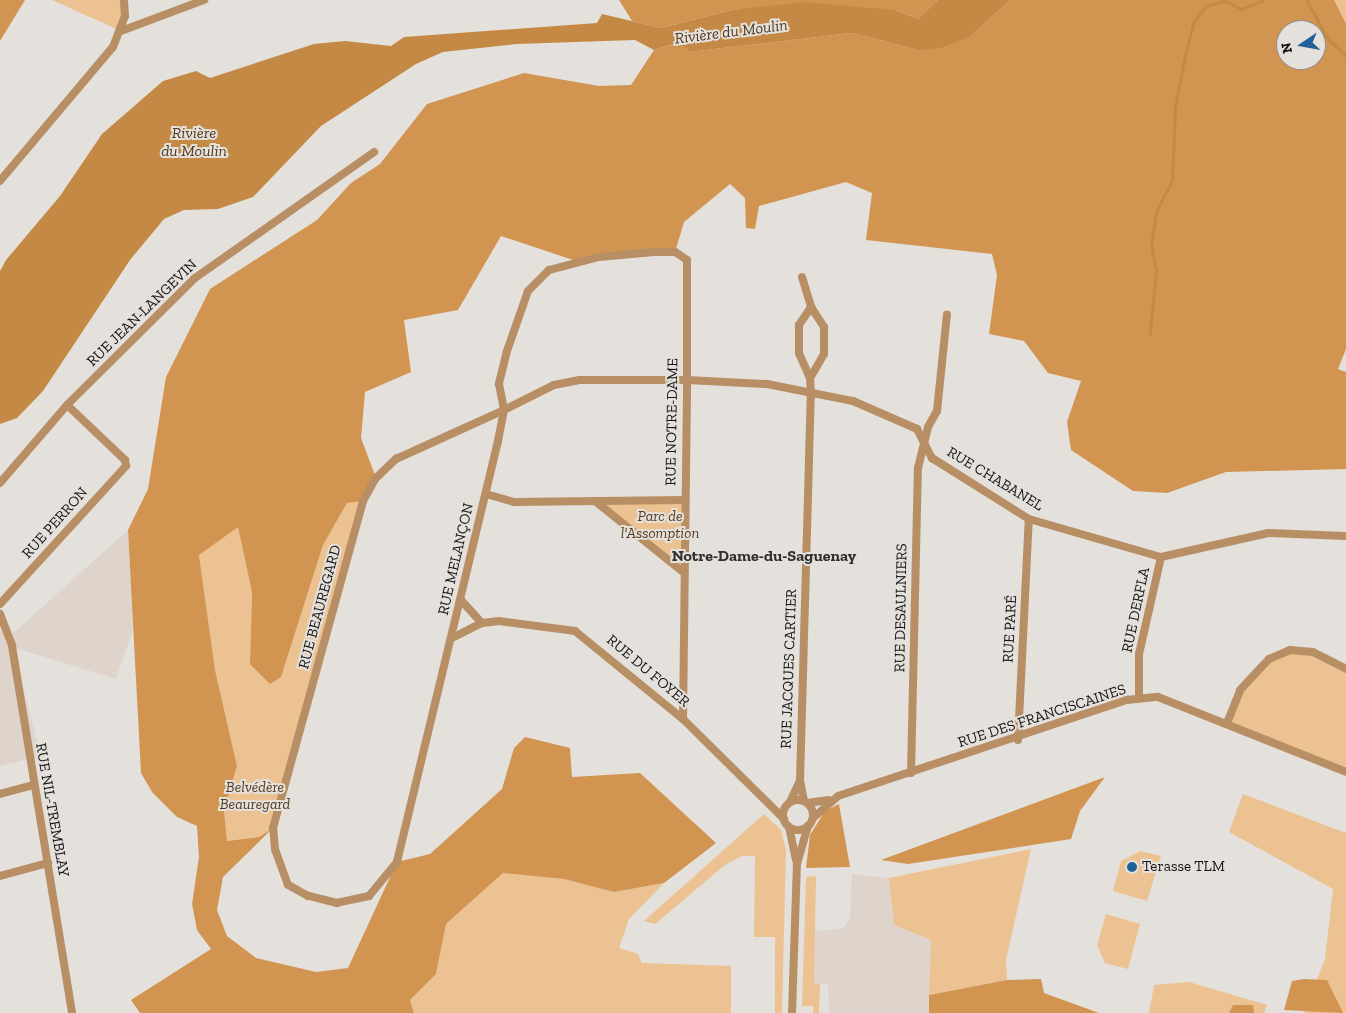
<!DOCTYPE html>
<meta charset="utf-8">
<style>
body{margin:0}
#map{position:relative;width:1346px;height:1013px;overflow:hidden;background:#e4e0dc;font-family:"Zilla Slab",serif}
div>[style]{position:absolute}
.built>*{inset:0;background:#ded4cb}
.green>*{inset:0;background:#edc293}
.forest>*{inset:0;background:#d19551}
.water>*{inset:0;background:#c48a45}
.stream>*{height:2.5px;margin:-1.25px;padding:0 1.25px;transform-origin:1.25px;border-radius:1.25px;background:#c48a45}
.minor>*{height:8px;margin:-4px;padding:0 4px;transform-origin:4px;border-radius:4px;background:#b88f64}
.minor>.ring{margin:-4px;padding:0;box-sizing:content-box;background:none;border:8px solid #b88f64;border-radius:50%}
.dots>*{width:14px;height:14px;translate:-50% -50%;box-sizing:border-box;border:2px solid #e4e0dc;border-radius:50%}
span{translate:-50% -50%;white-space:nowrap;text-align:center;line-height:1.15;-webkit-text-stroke:4px #e4e0dc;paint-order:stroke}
.street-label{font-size:15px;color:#151412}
.park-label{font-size:15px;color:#543b1d;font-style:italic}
.poi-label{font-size:15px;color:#151412}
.left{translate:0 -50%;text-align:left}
.water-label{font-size:16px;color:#52391b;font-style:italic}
.neighbourhood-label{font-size:16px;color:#312e2b;font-weight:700}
.north{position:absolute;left:1276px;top:20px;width:50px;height:50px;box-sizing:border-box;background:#e4e0dc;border:1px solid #918e8b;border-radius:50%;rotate:258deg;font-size:14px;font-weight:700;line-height:20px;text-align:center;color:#151412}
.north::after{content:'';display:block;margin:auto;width:18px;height:22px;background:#226197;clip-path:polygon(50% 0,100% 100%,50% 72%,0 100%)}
</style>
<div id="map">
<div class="built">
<div style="clip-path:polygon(128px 530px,133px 630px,116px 679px,12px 647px,41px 756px,0 766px,0 614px,10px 636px)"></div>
<div style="clip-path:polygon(852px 874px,889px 878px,894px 925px,931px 940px,929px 1013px,829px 1013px,828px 984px,814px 983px,814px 931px,842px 929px,850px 918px)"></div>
</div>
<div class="green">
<div style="clip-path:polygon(52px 0,124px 0,121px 31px)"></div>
<div style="clip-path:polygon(1334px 0,1346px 0,1346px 24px,1343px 22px)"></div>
<div style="clip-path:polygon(684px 500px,683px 572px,595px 501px)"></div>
<div style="clip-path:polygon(363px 501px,273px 828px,259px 837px,227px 841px,224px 810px,237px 766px,215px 670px,199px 555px,238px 526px,252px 592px,250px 664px,281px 676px,323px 545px,347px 503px)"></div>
<div style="clip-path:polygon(1290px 650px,1312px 652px,1346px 669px,1346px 772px,1227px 723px,1252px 674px)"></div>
<div style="clip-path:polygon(1243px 794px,1346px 833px,1346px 1013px,1304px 1013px,1325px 959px,1333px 889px,1229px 832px)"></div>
<div style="clip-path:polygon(764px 814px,781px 830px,786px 850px,782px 1013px,775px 1013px,775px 937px,754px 937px,755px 856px,742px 856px,725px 865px,655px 924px,644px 921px)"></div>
<div style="clip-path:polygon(1031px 849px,1006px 960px,1007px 980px,929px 995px,931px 940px,894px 925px,889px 878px)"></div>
<div style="clip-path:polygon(1140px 851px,1161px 856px,1147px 901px,1113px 891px,1121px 861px)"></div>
<div style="clip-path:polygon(503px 873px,564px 879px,614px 892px,664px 883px,629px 919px,619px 948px,638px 954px,642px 963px,731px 966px,731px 1013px,414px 1013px,410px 1000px,436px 974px,446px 924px)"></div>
<div style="clip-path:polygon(816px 876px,814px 983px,820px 984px,819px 1013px,813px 1013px,813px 1006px,802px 1006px,806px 877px)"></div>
<div style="clip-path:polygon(1106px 914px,1140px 924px,1128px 969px,1105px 963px,1097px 945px)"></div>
<div style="clip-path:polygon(1189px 982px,1267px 1005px,1264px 1013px,1254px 1013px,1252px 1005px,1233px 1005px,1229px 1013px,1149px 1013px,1154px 985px)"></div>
</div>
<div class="forest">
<div style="clip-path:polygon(0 0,25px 0,0 41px)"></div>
<div style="clip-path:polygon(619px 0,938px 0,918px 19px,895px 10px,763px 8px,732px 10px,661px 28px,632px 21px)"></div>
<div style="clip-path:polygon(evenodd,1010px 0,1334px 0,1346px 24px,1346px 349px,1338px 369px,1346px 372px,1346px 469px,1226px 472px,1167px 493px,1133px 491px,1071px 450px,1067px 422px,1081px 381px,1048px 373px,1024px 341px,989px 334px,997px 275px,992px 254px,866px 240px,872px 193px,846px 182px,759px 206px,755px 229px,746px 228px,745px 198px,730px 184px,684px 222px,675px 252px,579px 262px,501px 236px,458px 310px,404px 320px,411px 372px,365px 392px,361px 438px,376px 478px,363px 501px,347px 503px,323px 545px,281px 677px,270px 684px,250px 664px,252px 592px,238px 527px,199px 555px,215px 670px,237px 766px,224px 810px,227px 841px,259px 837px,273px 828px,223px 877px,217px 910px,227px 936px,256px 958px,316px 972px,348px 968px,397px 862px,430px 854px,502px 789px,514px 748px,525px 737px,570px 748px,572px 777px,640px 773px,716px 843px,664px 883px,614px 892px,564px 879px,503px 873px,446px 924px,436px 974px,410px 1000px,414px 1013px,140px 1013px,131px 1000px,211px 949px,197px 930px,192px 904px,199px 857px,197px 826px,177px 817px,152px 792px,141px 773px,128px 530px,148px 489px,166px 377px,210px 289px,317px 220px,351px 183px,380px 164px,427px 104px,524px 73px,599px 86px,631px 85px,654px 50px,681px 42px,689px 52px,852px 33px,918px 50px,971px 36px,1010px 0,1286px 30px,1316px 30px,1316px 60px,1286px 60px,1286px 30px)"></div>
<div style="clip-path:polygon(1105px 777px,1080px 811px,1071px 839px,908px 864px,881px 860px)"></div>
<div style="clip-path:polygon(839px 804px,850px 867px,806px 868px,810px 835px,825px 811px)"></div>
<div style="clip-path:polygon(1041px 979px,1044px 993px,1099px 1013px,929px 1013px,929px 995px,1007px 980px)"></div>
<div style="clip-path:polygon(1304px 979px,1327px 980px,1343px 1013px,1284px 1010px,1292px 981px)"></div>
<div style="clip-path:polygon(1233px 1005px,1253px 1005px,1254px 1013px,1229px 1013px)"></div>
</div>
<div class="water">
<div style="clip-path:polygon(938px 0,1010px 0,971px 36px,941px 48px,918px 50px,852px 33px,689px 52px,680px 42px,654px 50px,635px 40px,516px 44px,443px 52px,416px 64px,321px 126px,253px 197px,218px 209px,184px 210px,164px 219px,130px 260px,43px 391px,17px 418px,0 424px,0 271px,6px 260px,60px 196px,102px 134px,163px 81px,196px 71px,210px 78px,314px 44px,345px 41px,391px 46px,404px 37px,597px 23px,602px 14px,661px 28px,732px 10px,804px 2px,895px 10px,918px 19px)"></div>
</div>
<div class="stream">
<div style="left:1307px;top:0;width:44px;rotate:61.7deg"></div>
<div style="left:1328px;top:39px;width:24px;rotate:42deg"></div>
<div style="left:1225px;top:1px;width:19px;rotate:25deg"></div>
<div style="left:1242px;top:9px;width:23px;rotate:-23deg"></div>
<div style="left:1150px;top:334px;width:63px;rotate:-84.6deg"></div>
<div style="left:1156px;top:271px;width:26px;rotate:-101deg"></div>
<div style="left:1151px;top:245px;width:33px;rotate:-81deg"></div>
<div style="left:1156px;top:212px;width:36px;rotate:-63deg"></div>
<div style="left:1172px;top:180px;width:73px;rotate:-87.6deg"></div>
<div style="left:1175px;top:107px;width:48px;rotate:-79.2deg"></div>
<div style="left:1184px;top:60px;width:38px;rotate:-76deg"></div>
<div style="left:1193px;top:23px;width:21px;rotate:-53deg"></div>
<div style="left:1206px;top:6px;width:20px;rotate:-15deg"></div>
</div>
<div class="minor">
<div style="left:121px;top:31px;width:89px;rotate:-20.5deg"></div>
<div style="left:0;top:181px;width:175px;rotate:-49.9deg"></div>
<div style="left:113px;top:47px;width:33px;rotate:-69deg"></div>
<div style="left:125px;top:16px;width:16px;rotate:-94deg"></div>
<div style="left:802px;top:277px;width:31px;rotate:73deg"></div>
<div style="left:811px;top:307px;width:24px;rotate:57deg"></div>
<div style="left:824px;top:327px;width:27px;rotate:90deg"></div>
<div style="left:824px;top:354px;width:28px;rotate:120deg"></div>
<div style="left:0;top:483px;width:103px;rotate:-49.3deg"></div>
<div style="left:67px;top:405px;width:180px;rotate:-44.8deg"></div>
<div style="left:195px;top:278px;width:219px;rotate:-35.1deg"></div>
<div style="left:486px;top:494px;width:29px;rotate:16deg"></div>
<div style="left:514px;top:502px;width:170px;rotate:-0.7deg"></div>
<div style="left:595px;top:501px;width:113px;rotate:38.9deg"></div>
<div style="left:461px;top:600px;width:31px;rotate:48deg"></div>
<div style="left:0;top:604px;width:187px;rotate:-47.6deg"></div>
<div style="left:126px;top:466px;width:6px;rotate:-99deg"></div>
<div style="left:125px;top:460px;width:80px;rotate:-136.5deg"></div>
<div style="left:0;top:614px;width:34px;rotate:69deg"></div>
<div style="left:12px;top:646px;width:372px;rotate:80.7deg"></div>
<div style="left:452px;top:638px;width:34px;rotate:-27deg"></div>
<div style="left:482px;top:623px;width:17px;rotate:-7deg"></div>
<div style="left:499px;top:621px;width:77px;rotate:7.5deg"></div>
<div style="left:575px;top:631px;width:139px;rotate:39.2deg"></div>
<div style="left:683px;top:719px;width:142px;rotate:44.7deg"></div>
<div style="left:1139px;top:698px;width:44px;rotate:-90deg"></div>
<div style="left:1139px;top:654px;width:99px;rotate:-77.2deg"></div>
<div style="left:683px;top:719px;width:339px;rotate:-89.3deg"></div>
<div style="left:687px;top:380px;width:120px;rotate:-90deg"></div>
<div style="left:687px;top:260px;width:14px;rotate:-146deg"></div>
<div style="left:675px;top:252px;width:21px;rotate:180deg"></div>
<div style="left:654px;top:252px;width:55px;rotate:174.8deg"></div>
<div style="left:599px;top:257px;width:52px;rotate:165.4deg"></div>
<div style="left:549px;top:270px;width:30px;rotate:135deg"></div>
<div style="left:528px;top:291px;width:64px;rotate:109.3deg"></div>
<div style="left:507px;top:351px;width:34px;rotate:104deg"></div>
<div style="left:499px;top:384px;width:26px;rotate:79deg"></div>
<div style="left:504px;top:410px;width:32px;rotate:101deg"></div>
<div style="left:498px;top:441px;width:433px;rotate:103.5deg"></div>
<div style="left:397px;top:862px;width:44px;rotate:129.5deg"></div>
<div style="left:369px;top:896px;width:33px;rotate:168deg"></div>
<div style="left:337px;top:903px;width:30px;rotate:-166deg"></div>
<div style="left:308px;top:896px;width:23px;rotate:-151deg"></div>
<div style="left:288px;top:885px;width:38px;rotate:-110deg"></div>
<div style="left:275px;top:849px;width:21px;rotate:-95deg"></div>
<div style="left:273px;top:828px;width:339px;rotate:-74.6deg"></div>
<div style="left:363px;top:501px;width:26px;rotate:-61deg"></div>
<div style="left:376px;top:478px;width:28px;rotate:-44deg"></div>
<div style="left:396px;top:459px;width:119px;rotate:-24.4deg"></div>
<div style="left:504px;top:410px;width:56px;rotate:-26.6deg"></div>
<div style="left:554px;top:385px;width:26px;rotate:-11deg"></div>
<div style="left:580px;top:380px;width:107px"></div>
<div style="left:687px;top:380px;width:80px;rotate:2.9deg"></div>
<div style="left:767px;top:384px;width:88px;rotate:11.2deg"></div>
<div style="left:853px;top:401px;width:70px;rotate:23.6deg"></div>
<div style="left:917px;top:429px;width:33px;rotate:63deg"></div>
<div style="left:932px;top:458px;width:115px;rotate:32.2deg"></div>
<div style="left:1029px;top:519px;width:137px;rotate:16.1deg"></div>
<div style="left:1161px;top:557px;width:110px;rotate:-12.6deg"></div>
<div style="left:1268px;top:533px;width:78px;rotate:2.2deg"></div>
<div style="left:1227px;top:723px;width:35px;rotate:-68deg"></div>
<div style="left:1240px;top:690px;width:42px;rotate:-46.9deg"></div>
<div style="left:1269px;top:659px;width:23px;rotate:-23deg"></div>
<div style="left:1290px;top:650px;width:23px;rotate:5deg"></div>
<div style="left:1313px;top:652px;width:37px;rotate:27deg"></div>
<div style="left:1018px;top:740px;width:221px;rotate:-87.2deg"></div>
<div style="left:911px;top:773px;width:305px;rotate:-88.7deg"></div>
<div style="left:918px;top:468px;width:42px;rotate:-76.3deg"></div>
<div style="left:928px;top:427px;width:18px;rotate:-61deg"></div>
<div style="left:937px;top:411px;width:97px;rotate:-84.1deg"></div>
<div style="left:0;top:794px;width:34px;rotate:-15deg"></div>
<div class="ring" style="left:783px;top:800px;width:22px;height:22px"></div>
<div style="left:804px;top:801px;width:20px;rotate:-101deg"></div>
<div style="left:800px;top:781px;width:385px;rotate:-88.4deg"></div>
<div style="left:811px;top:396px;width:18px;rotate:-93deg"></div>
<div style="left:810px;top:378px;width:27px;rotate:-114deg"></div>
<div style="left:799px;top:353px;width:28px;rotate:-90deg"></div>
<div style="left:799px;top:325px;width:22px;rotate:-56deg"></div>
<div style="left:790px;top:802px;width:23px;rotate:-65deg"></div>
<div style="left:807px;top:803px;width:22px;rotate:-8deg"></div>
<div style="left:813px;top:818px;width:33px;rotate:-41deg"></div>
<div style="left:838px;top:796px;width:305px;rotate:-18.4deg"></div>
<div style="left:1127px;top:700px;width:31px;rotate:-6deg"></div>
<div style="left:1158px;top:697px;width:202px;rotate:21.7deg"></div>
<div style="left:789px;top:827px;width:34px;rotate:78deg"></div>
<div style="left:0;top:876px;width:50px;rotate:-15.2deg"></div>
<div style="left:792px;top:1013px;width:149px;rotate:-88.1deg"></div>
<div style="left:797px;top:864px;width:40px;rotate:-74deg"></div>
</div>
<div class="dots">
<div style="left:1132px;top:867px;background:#226197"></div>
</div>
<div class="street-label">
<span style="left:142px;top:313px;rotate:-44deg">RUE JEAN-LANGEVIN</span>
<span style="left:672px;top:422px;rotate:-89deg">RUE NOTRE-DAME</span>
<span style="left:995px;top:479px;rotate:31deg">RUE CHABANEL</span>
<span style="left:55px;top:523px;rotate:-48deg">RUE PERRON</span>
<span style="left:456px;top:559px;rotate:-77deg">RUE MELANÇON</span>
<span style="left:320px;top:607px;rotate:-75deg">RUE BEAUREGARD</span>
<span style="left:901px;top:608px;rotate:-89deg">RUE DESAULNIERS</span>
<span style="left:1136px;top:610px;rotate:-78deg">RUE DERFLA</span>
<span style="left:1010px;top:629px;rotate:-87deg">RUE PARÉ</span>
<span style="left:789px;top:669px;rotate:-88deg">RUE JACQUES CARTIER</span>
<span style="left:648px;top:671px;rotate:40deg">RUE DU FOYER</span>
<span style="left:1042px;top:716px;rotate:-18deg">RUE DES FRANCISCAINES</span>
<span style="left:52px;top:810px;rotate:80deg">RUE NIL-TREMBLAY</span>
</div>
<div class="park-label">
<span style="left:660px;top:525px">Parc de<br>l'Assomption</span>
<span style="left:255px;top:796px">Belvédère<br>Beauregard</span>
</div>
<div class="poi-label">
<span class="left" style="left:1142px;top:867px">Terasse TLM</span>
</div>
<div class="water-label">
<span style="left:731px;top:32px;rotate:-7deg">Rivière du Moulin</span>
<span style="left:194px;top:142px">Rivière<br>du Moulin</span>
</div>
<div class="neighbourhood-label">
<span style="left:764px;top:556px">Notre-Dame-du-Saguenay</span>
</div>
<div class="north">N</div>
</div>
